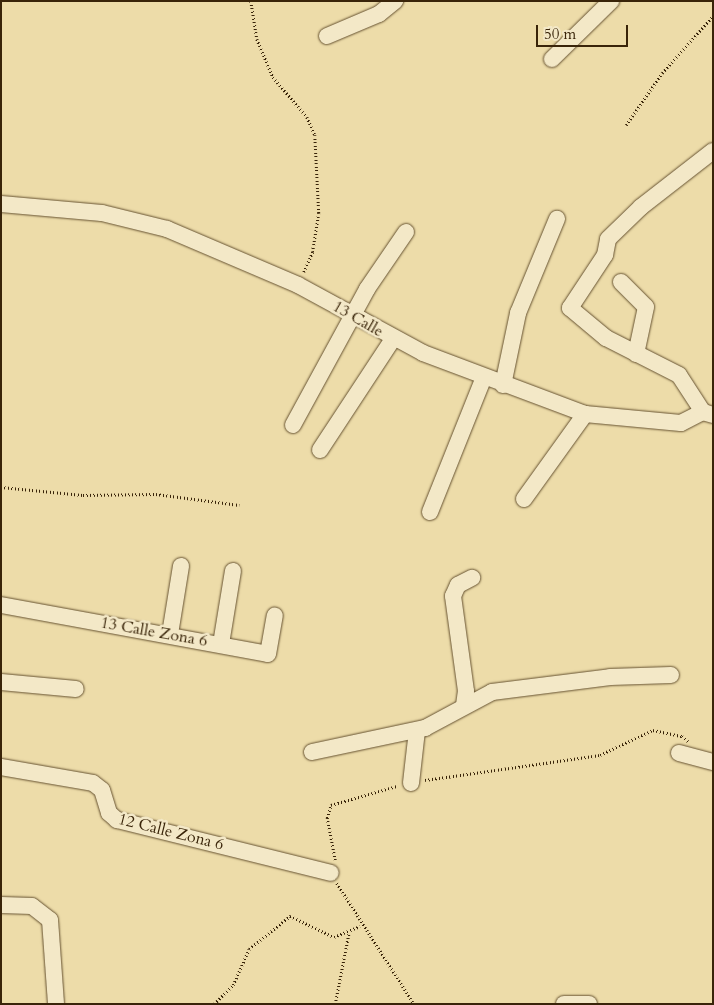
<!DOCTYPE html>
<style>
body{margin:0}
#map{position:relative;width:714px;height:1005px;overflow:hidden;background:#eddca9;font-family:Cardo,serif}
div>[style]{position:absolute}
.path>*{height:2.5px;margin-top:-1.25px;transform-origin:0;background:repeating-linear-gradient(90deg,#392409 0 1px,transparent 0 3.5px)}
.roads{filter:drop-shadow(0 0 1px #665231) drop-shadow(0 0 1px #665231)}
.minor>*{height:16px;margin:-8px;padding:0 8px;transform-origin:8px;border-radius:8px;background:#f3e8c7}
span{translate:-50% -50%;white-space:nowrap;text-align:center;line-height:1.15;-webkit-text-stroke:5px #f3e8c7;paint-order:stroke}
.street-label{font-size:16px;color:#392409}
.frame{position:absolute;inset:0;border:2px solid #392409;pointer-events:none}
.scale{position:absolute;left:536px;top:25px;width:92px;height:22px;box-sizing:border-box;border:2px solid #392409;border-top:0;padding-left:6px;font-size:15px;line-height:18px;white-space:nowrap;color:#392409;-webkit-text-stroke:4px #f3e8c7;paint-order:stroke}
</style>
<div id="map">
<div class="path">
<div style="left:251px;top:1px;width:38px;rotate:81deg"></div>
<div style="left:257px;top:39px;width:41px;rotate:67.2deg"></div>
<div style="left:273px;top:77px;width:52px;rotate:49.6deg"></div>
<div style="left:307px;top:117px;width:20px;rotate:66deg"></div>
<div style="left:315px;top:135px;width:78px;rotate:87.1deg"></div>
<div style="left:319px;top:213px;width:39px;rotate:99deg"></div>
<div style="left:313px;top:252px;width:22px;rotate:114deg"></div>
<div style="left:626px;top:125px;width:63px;rotate:-55.3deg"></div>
<div style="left:662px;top:73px;width:76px;rotate:-48.2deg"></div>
<div style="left:1px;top:487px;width:82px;rotate:5.6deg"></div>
<div style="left:83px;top:495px;width:73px;rotate:-0.8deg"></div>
<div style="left:156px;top:494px;width:84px;rotate:7.5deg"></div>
<div style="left:425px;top:780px;width:177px;rotate:-8.1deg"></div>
<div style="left:600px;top:755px;width:59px;rotate:-25.3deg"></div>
<div style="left:653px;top:730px;width:30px;rotate:12deg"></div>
<div style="left:682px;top:736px;width:9px;rotate:41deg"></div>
<div style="left:335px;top:860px;width:43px;rotate:-100.8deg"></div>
<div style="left:327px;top:818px;width:14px;rotate:-73deg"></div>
<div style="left:331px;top:805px;width:69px;rotate:-16.1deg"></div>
<div style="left:337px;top:883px;width:143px;rotate:57.5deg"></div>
<div style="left:214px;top:1004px;width:27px;rotate:-45deg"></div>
<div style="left:233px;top:985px;width:39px;rotate:-66deg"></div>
<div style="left:249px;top:949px;width:53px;rotate:-38.8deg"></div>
<div style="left:290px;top:916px;width:49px;rotate:25.5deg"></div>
<div style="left:334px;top:937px;width:28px;rotate:-23deg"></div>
<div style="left:335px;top:1004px;width:73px;rotate:-79deg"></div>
</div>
<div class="roads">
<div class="minor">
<div style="left:327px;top:36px;width:56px;rotate:-22.9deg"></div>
<div style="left:379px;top:14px;width:21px;rotate:-39deg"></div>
<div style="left:552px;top:59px;width:83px;rotate:-44.5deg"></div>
<div style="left:1px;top:204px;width:101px;rotate:5.1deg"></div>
<div style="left:102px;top:213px;width:67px;rotate:13.8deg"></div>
<div style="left:167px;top:229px;width:142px;rotate:23.1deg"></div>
<div style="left:298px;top:285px;width:142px;rotate:28.5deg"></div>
<div style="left:423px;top:353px;width:173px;rotate:20.6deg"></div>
<div style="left:585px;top:414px;width:96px;rotate:5.4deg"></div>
<div style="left:681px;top:423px;width:25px;rotate:-27deg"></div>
<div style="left:703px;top:412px;width:10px;rotate:17deg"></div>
<div style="left:621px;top:282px;width:35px;rotate:45deg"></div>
<div style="left:646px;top:307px;width:48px;rotate:102deg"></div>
<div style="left:503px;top:385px;width:74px;rotate:-78.2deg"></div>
<div style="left:518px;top:313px;width:102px;rotate:-67.5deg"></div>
<div style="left:703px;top:412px;width:44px;rotate:-123deg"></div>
<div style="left:679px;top:375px;width:82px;rotate:-153.1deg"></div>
<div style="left:606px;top:338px;width:47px;rotate:-140.2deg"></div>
<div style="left:570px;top:308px;width:64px;rotate:-56.6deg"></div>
<div style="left:605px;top:255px;width:16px;rotate:-79deg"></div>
<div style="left:608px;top:239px;width:46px;rotate:-44.1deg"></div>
<div style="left:641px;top:207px;width:91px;rotate:-37.9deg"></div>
<div style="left:293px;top:425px;width:155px;rotate:-61.4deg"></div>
<div style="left:367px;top:289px;width:69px;rotate:-55.6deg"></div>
<div style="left:320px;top:450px;width:133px;rotate:-56.7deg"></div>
<div style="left:524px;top:499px;width:105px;rotate:-54.3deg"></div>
<div style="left:430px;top:512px;width:145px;rotate:-68.2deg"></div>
<div style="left:1px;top:605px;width:271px;rotate:10.4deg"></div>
<div style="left:268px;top:654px;width:39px;rotate:-80deg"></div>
<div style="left:170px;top:634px;width:69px;rotate:-80.8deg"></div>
<div style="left:221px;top:644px;width:74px;rotate:-80.7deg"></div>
<div style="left:1px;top:682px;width:75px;rotate:5.3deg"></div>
<div style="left:464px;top:705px;width:14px;rotate:-82deg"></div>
<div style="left:466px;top:691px;width:96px;rotate:-97.8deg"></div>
<div style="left:453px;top:596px;width:12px;rotate:-66deg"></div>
<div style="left:458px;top:585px;width:16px;rotate:-27deg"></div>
<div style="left:312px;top:752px;width:116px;rotate:-12deg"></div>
<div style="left:425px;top:728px;width:76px;rotate:-28.2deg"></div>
<div style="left:492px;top:692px;width:119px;rotate:-7.2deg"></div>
<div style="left:610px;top:677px;width:61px;rotate:-1.9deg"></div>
<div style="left:679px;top:753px;width:35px;rotate:15deg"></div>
<div style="left:1px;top:767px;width:93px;rotate:9.9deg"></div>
<div style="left:93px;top:783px;width:11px;rotate:38deg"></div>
<div style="left:102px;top:790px;width:24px;rotate:73deg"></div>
<div style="left:109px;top:813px;width:11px;rotate:41deg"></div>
<div style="left:117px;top:820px;width:220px;rotate:13.9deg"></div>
<div style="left:411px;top:783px;width:53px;rotate:-83.5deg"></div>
<div style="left:1px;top:905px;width:31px;rotate:2deg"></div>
<div style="left:32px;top:906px;width:23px;rotate:38deg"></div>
<div style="left:50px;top:920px;width:84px;rotate:85.9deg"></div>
<div style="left:564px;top:1004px;width:25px"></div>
</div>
</div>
<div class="street-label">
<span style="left:358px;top:319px;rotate:30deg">13 Calle</span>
<span style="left:154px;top:632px;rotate:10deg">13 Calle Zona 6</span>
<span style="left:171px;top:832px;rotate:14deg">12 Calle Zona 6</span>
</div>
<div class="frame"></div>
<div class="scale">50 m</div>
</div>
